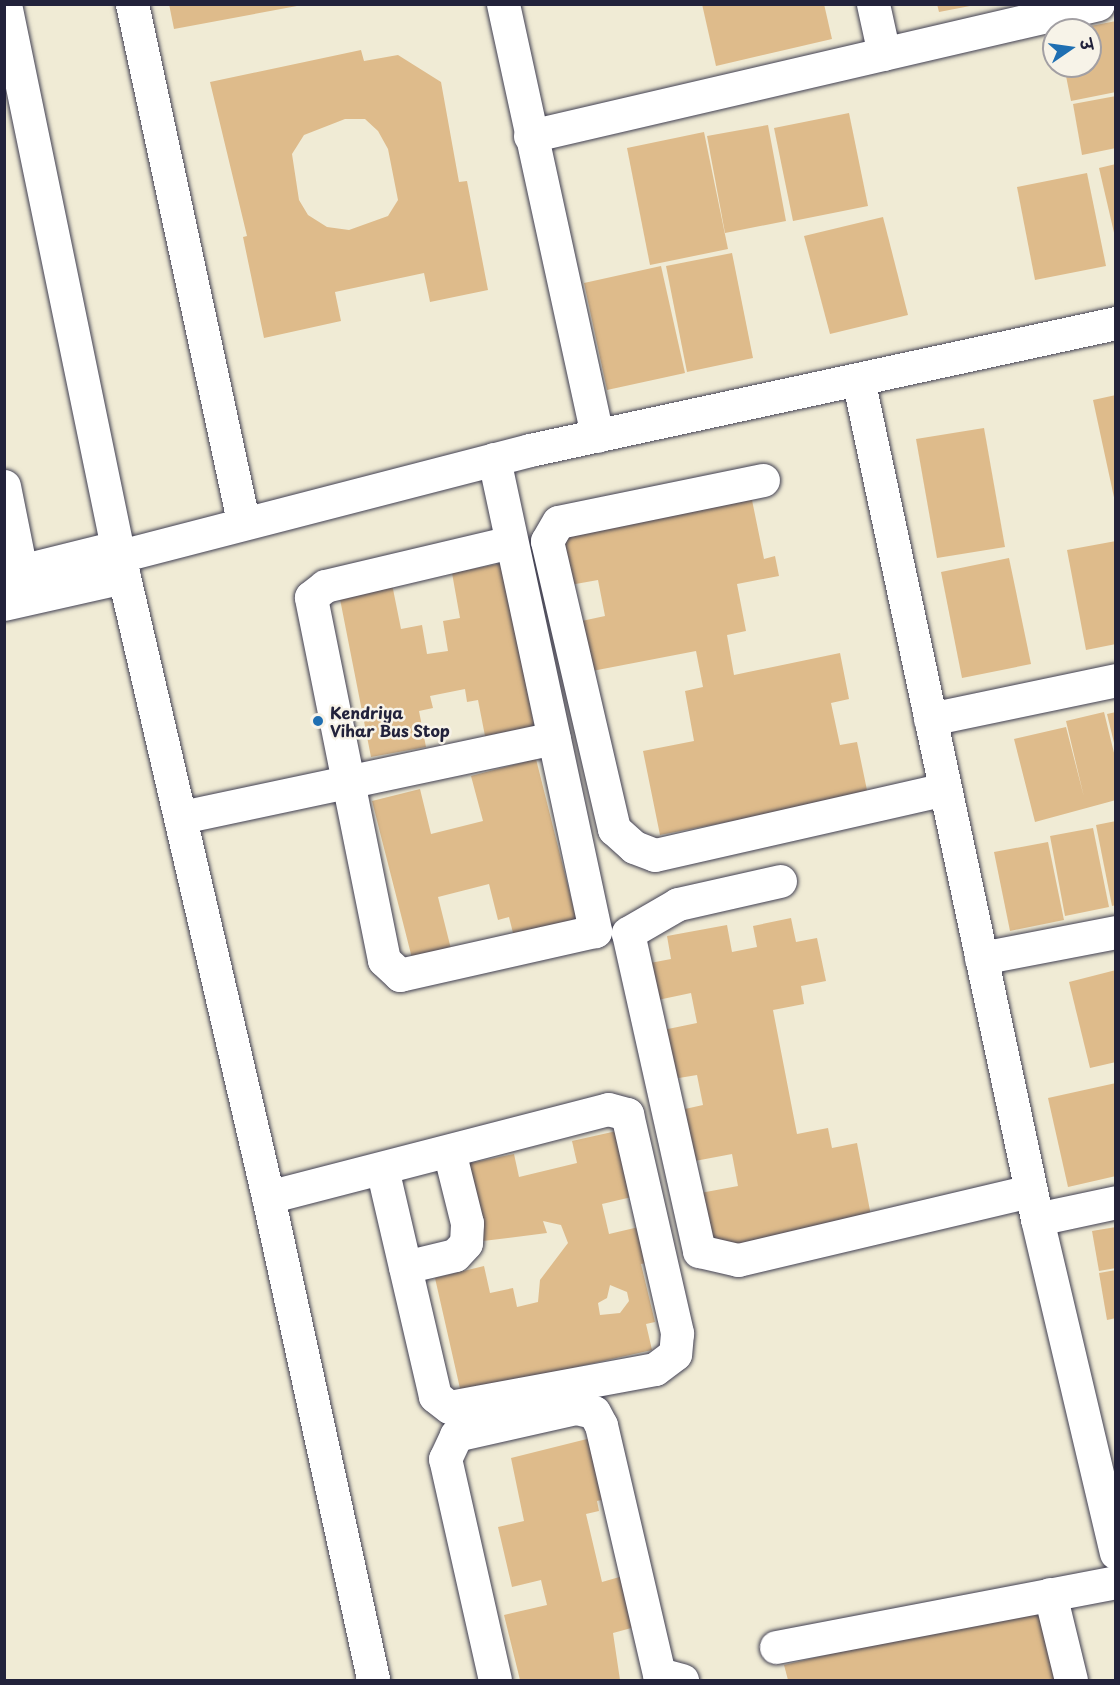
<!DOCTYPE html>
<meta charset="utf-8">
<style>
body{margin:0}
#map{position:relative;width:1120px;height:1685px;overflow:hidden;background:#f0ebd5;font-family:"Playpen Sans","Playpen Sans Deva",sans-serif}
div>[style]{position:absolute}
.building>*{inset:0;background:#debb8b}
.roads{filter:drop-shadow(0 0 2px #414052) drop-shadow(0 0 2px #414052)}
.street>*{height:33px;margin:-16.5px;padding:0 16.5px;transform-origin:16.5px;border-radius:16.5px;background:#fff}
.secondary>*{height:33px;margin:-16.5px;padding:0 16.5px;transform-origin:16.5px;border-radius:16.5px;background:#fff}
.dots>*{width:16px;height:16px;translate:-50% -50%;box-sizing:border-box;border:3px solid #f7f3e8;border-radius:50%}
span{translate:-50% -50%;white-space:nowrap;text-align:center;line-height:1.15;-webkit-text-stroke:5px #f7f3e8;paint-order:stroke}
.poi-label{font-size:16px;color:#22223b;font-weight:700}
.left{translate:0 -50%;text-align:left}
.frame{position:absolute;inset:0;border:6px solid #22223b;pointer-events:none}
.north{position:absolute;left:1042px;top:18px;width:60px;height:60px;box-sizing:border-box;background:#f7f3e8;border:2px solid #a29fa3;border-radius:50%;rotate:77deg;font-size:16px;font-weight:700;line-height:24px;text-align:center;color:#22223b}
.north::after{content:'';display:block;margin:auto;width:21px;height:27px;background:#1f6fb2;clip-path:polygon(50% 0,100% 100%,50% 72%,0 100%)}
</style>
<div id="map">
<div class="building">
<div style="clip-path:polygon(169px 4px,297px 4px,297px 6px,174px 29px)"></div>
<div style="clip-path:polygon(702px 4px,824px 4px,832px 39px,716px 66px)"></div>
<div style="clip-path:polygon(937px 4px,969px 4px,970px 6px,939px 12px)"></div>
<div style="clip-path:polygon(1116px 21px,1116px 92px,1071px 101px,1064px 66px,1090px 66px,1090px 30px,1076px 29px)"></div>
<div style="clip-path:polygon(evenodd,361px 50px,364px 61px,398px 55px,441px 82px,459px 182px,467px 181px,488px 290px,430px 302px,424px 273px,335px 292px,341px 321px,264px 338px,243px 237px,247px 236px,210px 82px,361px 50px,345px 119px,365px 119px,378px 131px,388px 149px,398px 200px,388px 216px,349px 230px,327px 227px,308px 215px,299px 200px,292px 154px,304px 135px,345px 119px)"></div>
<div style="clip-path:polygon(1116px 96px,1116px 148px,1082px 155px,1073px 104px)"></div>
<div style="clip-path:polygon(849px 113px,868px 206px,793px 221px,774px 128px)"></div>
<div style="clip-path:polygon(768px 125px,786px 221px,725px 233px,707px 136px)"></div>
<div style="clip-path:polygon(704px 132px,728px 249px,650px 265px,627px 148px)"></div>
<div style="clip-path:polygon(1116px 164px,1116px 237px,1115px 237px,1099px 168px)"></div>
<div style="clip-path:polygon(1087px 173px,1106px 266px,1035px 280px,1017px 187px)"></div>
<div style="clip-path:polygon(883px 217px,908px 315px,830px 334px,804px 236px)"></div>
<div style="clip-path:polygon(732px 253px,753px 358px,687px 372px,666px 266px)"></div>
<div style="clip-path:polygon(661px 266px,685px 373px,607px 390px,584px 283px)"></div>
<div style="clip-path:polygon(1116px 395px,1116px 502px,1115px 502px,1093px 400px)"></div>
<div style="clip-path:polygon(984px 428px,1005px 547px,937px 558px,916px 439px)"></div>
<div style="clip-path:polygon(752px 500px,764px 559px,775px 556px,779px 576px,737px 584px,746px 631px,727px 635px,734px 675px,840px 653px,849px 699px,831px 703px,840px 745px,857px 742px,868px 795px,660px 835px,643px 751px,694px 741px,685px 691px,703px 687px,696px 651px,587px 672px,577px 622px,605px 616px,598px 580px,570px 585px,560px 537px)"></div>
<div style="clip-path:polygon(1116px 541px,1116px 644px,1086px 650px,1067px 550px)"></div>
<div style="clip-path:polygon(1009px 558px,1031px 664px,962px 678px,941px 572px)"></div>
<div style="clip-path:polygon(503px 563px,534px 726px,485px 736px,478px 700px,467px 702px,465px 689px,430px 696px,433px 708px,419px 711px,426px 747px,371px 757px,339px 594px,392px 584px,401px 629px,422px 625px,427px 654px,448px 651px,443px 621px,460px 618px,452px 573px)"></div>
<div style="clip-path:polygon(1104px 712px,1116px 761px,1116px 800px,1035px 822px,1014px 739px,1066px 727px,1084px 797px,1066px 721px)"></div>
<div style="clip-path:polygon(1116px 712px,1116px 747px,1115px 747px,1107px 714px)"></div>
<div style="clip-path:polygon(536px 759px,578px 926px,515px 941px,509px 917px,498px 920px,489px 884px,438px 897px,453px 957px,414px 966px,372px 801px,420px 789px,431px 834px,483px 821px,471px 776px)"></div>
<div style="clip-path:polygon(1116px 821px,1116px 905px,1112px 906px,1096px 825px)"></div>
<div style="clip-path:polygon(1093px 828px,1109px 907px,1065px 916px,1050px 836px)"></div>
<div style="clip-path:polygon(1048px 842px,1064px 920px,1010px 931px,994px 852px)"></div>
<div style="clip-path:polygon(791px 918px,796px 942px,817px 938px,826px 981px,801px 986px,804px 1004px,773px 1010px,797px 1134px,828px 1128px,832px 1148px,857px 1143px,872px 1221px,706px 1253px,695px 1194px,738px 1186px,732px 1154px,695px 1161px,685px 1109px,703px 1105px,697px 1075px,673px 1079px,663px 1030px,697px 1023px,691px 993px,653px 1001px,645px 964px,671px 959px,667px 936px,727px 925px,732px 952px,757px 947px,753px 926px)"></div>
<div style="clip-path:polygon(1116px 970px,1116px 1062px,1090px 1068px,1069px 982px)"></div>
<div style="clip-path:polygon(1116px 1083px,1116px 1176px,1068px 1187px,1048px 1098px)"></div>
<div style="clip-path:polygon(evenodd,621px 1130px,636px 1196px,602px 1204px,609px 1234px,643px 1226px,651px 1262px,641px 1264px,655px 1322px,646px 1324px,652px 1350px,461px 1393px,435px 1278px,484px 1266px,490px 1293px,513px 1288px,517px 1307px,538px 1302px,540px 1280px,568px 1243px,561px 1225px,543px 1221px,547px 1233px,483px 1241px,466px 1164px,514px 1154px,519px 1177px,577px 1163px,572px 1141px,621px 1130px,610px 1285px,627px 1292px,629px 1301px,620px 1313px,600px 1315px,598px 1303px,607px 1298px,610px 1285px)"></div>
<div style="clip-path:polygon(1116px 1227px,1116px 1268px,1099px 1271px,1092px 1231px)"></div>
<div style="clip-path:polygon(1116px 1270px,1116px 1318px,1107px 1320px,1099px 1273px)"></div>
<div style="clip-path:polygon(595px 1437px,610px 1498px,597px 1501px,599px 1511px,586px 1514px,602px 1582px,623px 1576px,635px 1627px,613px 1633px,620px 1680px,520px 1680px,504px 1615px,547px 1605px,541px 1580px,512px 1587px,498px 1527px,524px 1521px,511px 1458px)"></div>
<div style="clip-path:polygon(1045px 1603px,1064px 1680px,788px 1680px,784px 1665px)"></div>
</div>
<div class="roads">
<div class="street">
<div style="left:132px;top:4px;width:529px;rotate:77.88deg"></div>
<div style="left:503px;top:4px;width:442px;rotate:77.7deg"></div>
<div style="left:873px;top:4px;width:51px;rotate:77.6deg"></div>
<div style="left:530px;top:136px;width:583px;rotate:-13.08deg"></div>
<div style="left:858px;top:379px;width:859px;rotate:77.97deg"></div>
<div style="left:1037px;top:1219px;width:343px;rotate:76.7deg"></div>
<div style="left:494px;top:459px;width:483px;rotate:77.9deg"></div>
<div style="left:595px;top:931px;width:200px;rotate:167.3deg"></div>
<div style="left:400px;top:975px;width:22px;rotate:-137deg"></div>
<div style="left:384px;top:960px;width:370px;rotate:-101.4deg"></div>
<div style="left:311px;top:597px;width:18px;rotate:-38deg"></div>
<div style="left:325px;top:586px;width:191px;rotate:-13.3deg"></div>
<div style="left:763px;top:480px;width:209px;rotate:168.4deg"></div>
<div style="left:558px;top:522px;width:22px;rotate:120deg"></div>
<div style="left:547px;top:541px;width:296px;rotate:76.9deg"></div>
<div style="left:614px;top:829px;width:27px;rotate:42deg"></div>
<div style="left:634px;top:847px;width:22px;rotate:21deg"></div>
<div style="left:655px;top:855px;width:297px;rotate:-12.8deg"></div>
<div style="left:4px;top:486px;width:87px;rotate:78.7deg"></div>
<div style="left:4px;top:575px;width:116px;rotate:-13.9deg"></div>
<div style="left:4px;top:604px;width:123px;rotate:-12.7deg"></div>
<div style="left:930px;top:719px;width:190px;rotate:-11.8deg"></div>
<div style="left:182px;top:817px;width:380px;rotate:-12deg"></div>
<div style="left:780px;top:881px;width:105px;rotate:167.3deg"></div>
<div style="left:678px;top:904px;width:58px;rotate:149.9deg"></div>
<div style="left:628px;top:933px;width:326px;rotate:77.4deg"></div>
<div style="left:699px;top:1251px;width:40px;rotate:13deg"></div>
<div style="left:738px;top:1260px;width:301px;rotate:-13.3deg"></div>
<div style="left:981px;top:958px;width:137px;rotate:-10.9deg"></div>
<div style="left:268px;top:1197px;width:351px;rotate:-14.5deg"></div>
<div style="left:608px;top:1109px;width:20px;rotate:15deg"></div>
<div style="left:627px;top:1114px;width:225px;rotate:77.1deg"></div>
<div style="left:677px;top:1333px;width:21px;rotate:95deg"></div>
<div style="left:675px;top:1354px;width:25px;rotate:143deg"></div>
<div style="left:655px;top:1369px;width:209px;rotate:169.5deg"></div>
<div style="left:449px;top:1407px;width:18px;rotate:-142deg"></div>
<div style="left:435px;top:1396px;width:233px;rotate:-103.1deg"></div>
<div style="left:1037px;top:1219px;width:81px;rotate:-12.1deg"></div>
<div style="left:405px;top:1267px;width:51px;rotate:-13.5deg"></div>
<div style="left:455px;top:1255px;width:16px;rotate:-47deg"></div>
<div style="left:466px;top:1243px;width:20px;rotate:-87deg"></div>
<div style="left:467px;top:1223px;width:74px;rotate:-104deg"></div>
<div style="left:1050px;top:1594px;width:89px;rotate:76.3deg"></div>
<div style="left:776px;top:1647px;width:346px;rotate:-10.8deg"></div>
<div style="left:495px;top:1680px;width:227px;rotate:-102.7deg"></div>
<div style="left:445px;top:1459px;width:26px;rotate:-65deg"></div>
<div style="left:456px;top:1435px;width:123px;rotate:-12.7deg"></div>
<div style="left:576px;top:1408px;width:18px;rotate:13deg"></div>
<div style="left:594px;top:1412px;width:15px;rotate:62deg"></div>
<div style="left:601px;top:1425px;width:256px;rotate:76.9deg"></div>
<div style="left:659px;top:1674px;width:24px;rotate:15deg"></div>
</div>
<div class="secondary">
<div style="left:5px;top:4px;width:554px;rotate:78.35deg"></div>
<div style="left:117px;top:547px;width:667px;rotate:76.92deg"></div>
<div style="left:268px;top:1197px;width:494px;rotate:77.7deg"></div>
<div style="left:120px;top:556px;width:423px;rotate:-14.5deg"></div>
<div style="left:530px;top:450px;width:600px;rotate:-12.23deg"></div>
</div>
</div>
<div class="dots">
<div style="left:318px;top:721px;background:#1f6fb2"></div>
</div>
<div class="poi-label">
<span class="left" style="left:330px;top:721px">Kendriya<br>Vihar Bus Stop</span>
</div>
<div class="frame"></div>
<div class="north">उ</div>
</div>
